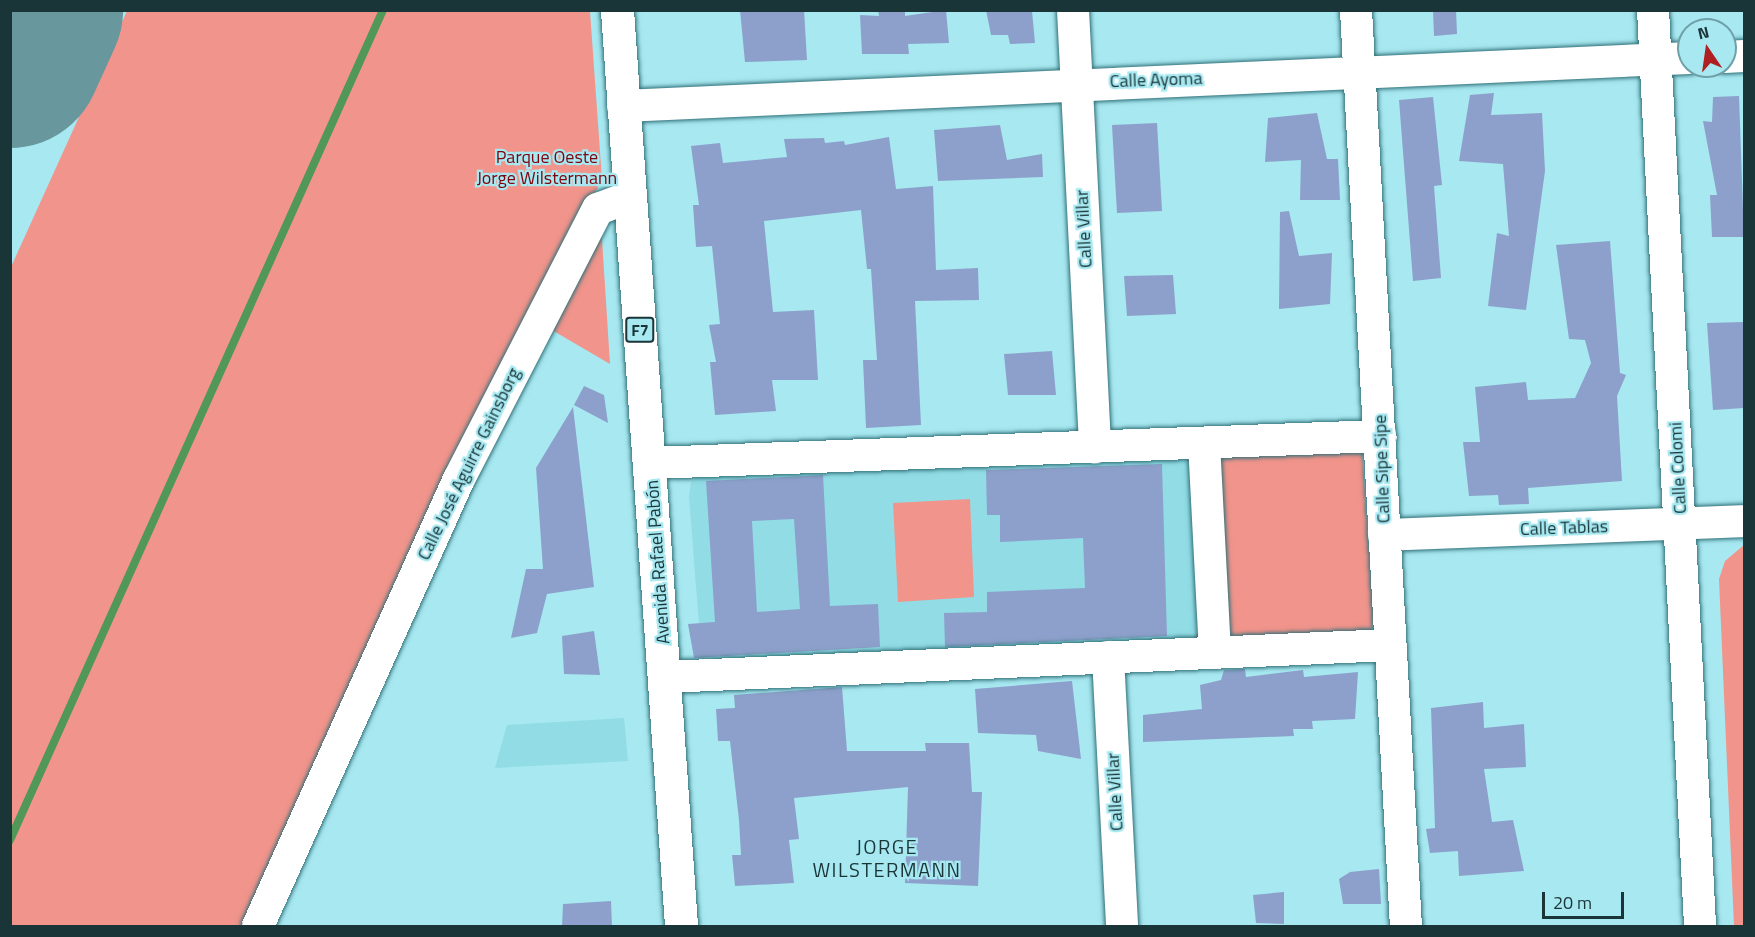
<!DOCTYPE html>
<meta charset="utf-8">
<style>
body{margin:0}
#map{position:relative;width:1755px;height:937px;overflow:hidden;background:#a7e8f1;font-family:"Titillium Web",sans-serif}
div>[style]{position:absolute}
.built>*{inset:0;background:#91dce5}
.green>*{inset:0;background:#f1948b}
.stream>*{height:8px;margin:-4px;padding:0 4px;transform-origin:4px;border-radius:4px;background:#509758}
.runway>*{height:184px;margin:-92px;padding:0 92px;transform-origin:92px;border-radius:92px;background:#68989e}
.building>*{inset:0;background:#8da0cb}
.roads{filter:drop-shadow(0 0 2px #307078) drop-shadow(0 0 2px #307078)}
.street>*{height:32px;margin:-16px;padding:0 16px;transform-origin:16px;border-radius:16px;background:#fff}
.highway>*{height:33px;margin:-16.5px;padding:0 16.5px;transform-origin:16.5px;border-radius:16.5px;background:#fff}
span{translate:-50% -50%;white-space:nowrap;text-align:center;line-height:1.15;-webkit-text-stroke:4.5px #a7e8f1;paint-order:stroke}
.shield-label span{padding:2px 4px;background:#a7e8f1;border:2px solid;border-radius:4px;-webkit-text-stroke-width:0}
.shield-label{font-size:16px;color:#1a3538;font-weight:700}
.street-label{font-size:18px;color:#1a3538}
.park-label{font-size:18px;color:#7d030d}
.neighbourhood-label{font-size:20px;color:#1a3538;letter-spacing:1.5px}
.frame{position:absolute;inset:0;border:12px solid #1a3538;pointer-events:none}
.north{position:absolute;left:1677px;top:18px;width:60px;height:60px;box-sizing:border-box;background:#a7e8f1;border:2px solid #6fa0a7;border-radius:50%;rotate:347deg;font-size:16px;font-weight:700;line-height:24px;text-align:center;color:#1a3538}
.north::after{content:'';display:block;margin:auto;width:21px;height:27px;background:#af1e21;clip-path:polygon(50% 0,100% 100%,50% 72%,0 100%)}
.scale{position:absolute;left:1542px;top:892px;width:82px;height:27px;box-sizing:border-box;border:3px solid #1a3538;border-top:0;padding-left:8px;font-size:18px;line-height:21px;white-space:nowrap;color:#1a3538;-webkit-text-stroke:4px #a7e8f1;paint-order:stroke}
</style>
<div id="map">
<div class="built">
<div style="clip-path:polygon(1182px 454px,1191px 465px,1199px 630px,1193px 642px,718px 662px,701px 650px,689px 496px,691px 482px,703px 473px)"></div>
<div style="clip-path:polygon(624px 718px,628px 761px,495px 768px,507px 725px)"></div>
</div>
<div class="green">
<div style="clip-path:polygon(127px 11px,590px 11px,602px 180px,482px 401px,242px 926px,10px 926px,11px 267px)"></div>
<div style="clip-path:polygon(601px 224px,610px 364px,545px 326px)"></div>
<div style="clip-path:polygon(1362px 450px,1374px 623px,1369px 633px,1193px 642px,1199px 630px,1191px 465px,1182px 454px)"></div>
<div style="clip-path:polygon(970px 499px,974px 597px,898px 602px,893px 503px)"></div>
<div style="clip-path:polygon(1744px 545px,1744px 926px,1734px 926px,1719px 579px,1725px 561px)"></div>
</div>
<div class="stream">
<div style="left:10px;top:840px;width:910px;rotate:-65.8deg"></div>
</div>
<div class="runway">
<div style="left:10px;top:56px;width:51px;rotate:-65.5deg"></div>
</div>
<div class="building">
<div style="clip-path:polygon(740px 10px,804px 10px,807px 60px,745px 62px)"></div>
<div style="clip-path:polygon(878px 10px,905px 10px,905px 16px,946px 10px,949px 43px,908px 44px,909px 54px,862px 54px,860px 15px,879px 16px)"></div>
<div style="clip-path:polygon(986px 10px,1032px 11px,1035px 43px,1010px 44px,1008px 35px,991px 35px)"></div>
<div style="clip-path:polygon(1433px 10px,1456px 10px,1457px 34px,1434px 36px)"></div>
<div style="clip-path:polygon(1494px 93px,1491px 115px,1542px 113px,1545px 171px,1526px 310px,1488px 306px,1497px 233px,1509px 236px,1503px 164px,1459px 161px,1470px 95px)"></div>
<div style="clip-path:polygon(1739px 96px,1744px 237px,1712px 237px,1710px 195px,1717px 195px,1703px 121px,1712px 122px,1713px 97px)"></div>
<div style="clip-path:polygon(1433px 97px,1442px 185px,1434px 186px,1441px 278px,1413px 281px,1399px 100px)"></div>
<div style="clip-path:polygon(1317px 113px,1327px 159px,1338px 159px,1340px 200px,1300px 200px,1301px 160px,1265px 162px,1268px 118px)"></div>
<div style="clip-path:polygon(1157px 123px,1162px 211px,1117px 213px,1112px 125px)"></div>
<div style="clip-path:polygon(1000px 125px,1007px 160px,1042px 154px,1043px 177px,938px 181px,934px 130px)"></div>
<div style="clip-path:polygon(889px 137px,896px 189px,933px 186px,936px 270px,978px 268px,979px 300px,915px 301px,921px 425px,866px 428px,863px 360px,877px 360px,871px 269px,867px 269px,861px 210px,764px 221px,773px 312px,814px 310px,818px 380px,772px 380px,776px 411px,715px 415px,710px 362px,716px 362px,709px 325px,720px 324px,712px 246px,696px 247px,693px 205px,699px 205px,691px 146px,720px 143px,723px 163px,787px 157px,784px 139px,824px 138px,825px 143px,844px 141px,845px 145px)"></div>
<div style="clip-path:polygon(1289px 211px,1299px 256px,1332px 253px,1330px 304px,1279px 309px,1280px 212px)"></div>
<div style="clip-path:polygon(1610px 241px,1620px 373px,1626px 375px,1617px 396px,1622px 481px,1528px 488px,1529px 504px,1499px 505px,1498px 495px,1469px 496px,1463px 442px,1480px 442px,1475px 387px,1526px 382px,1528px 400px,1575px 398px,1591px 363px,1585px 340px,1569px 339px,1556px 245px)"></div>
<div style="clip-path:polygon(1173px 275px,1176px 314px,1127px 316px,1124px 276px)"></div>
<div style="clip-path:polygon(1744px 322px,1744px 408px,1713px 410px,1707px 323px)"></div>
<div style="clip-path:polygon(1052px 351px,1056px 395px,1008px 395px,1004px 354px)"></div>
<div style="clip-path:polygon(584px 386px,604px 395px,608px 423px,574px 405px)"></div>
<div style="clip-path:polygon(573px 407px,594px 587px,547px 594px,537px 633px,511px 638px,526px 569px,543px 569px,536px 468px)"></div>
<div style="clip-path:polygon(1162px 464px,1167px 636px,945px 647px,944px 613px,987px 612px,987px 592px,1085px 588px,1083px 538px,1000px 542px,1000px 515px,987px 515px,986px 470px)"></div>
<div style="clip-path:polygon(evenodd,823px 475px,830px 606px,878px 604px,880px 647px,694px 658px,688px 624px,715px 622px,706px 481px,823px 475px,794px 519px,800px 609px,757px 612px,752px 521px,794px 519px)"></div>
<div style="clip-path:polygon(594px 631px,600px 675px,564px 674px,562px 636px)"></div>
<div style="clip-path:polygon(1245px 669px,1246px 677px,1303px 670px,1304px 677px,1358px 672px,1355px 719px,1312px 721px,1313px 729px,1293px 729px,1294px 736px,1143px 742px,1143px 715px,1202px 709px,1200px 685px,1221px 680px,1224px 670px)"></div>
<div style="clip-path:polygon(1072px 681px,1081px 759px,1038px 751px,1036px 735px,978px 733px,975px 689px)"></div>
<div style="clip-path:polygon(842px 687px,847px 751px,926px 751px,925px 743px,969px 743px,972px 792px,982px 792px,978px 886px,905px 883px,908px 787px,794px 798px,799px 839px,789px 840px,794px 883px,735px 886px,732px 855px,741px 855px,739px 820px,730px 741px,718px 741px,716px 709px,735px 708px,734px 695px)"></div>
<div style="clip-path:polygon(1483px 702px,1484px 728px,1524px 724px,1526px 767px,1484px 769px,1492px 822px,1513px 820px,1524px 871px,1459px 876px,1458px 851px,1430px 853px,1426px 829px,1435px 828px,1431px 708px)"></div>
<div style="clip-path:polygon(1379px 869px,1381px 904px,1343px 904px,1339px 879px,1350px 872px)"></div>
<div style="clip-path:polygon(1284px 892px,1284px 924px,1256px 923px,1253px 895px)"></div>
<div style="clip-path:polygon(611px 901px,612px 927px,562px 927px,563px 904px)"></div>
</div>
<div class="roads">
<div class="street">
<div style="left:1073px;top:10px;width:438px;rotate:87.1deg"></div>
<div style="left:1356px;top:10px;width:917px;rotate:86.88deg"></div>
<div style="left:1653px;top:10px;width:917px;rotate:87.06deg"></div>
<div style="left:1725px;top:57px;width:19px;rotate:-3deg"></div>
<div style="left:623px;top:106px;width:1067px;rotate:-2.58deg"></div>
<div style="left:1204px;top:443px;width:209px;rotate:87deg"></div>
<div style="left:651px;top:463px;width:730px;rotate:-2.12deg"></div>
<div style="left:1384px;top:535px;width:360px;rotate:-2.2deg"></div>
<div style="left:1108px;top:657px;width:269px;rotate:87deg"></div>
<div style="left:666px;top:677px;width:724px;rotate:-2.53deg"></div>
<div style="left:258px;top:926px;width:490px;rotate:-65.8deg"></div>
<div style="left:459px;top:479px;width:304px;rotate:-62.8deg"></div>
<div style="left:598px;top:209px;width:34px;rotate:-21deg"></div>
</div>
<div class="highway">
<div style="left:617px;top:10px;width:918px;rotate:86deg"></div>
</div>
</div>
<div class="shield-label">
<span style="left:640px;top:330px">F7</span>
</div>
<div class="street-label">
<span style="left:1156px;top:80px;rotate:-2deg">Calle Ayoma</span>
<span style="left:1084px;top:229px;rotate:-93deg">Calle Villar</span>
<span style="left:469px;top:464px;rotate:-64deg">Calle José Aguirre Gainsborg</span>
<span style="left:1678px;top:468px;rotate:-93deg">Calle Colomi</span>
<span style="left:1382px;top:469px;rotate:-92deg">Calle Sipe Sipe</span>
<span style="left:1564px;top:528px;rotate:-2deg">Calle Tablas</span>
<span style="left:658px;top:562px;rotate:-94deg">Avenida Rafael Pabón</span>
<span style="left:1115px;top:792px;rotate:-93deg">Calle Villar</span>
</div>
<div class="park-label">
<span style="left:547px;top:168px">Parque Oeste<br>Jorge Wilstermann</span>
</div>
<div class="neighbourhood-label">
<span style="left:887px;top:858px">JORGE<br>WILSTERMANN</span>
</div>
<div class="frame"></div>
<div class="north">N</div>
<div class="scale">20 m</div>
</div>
